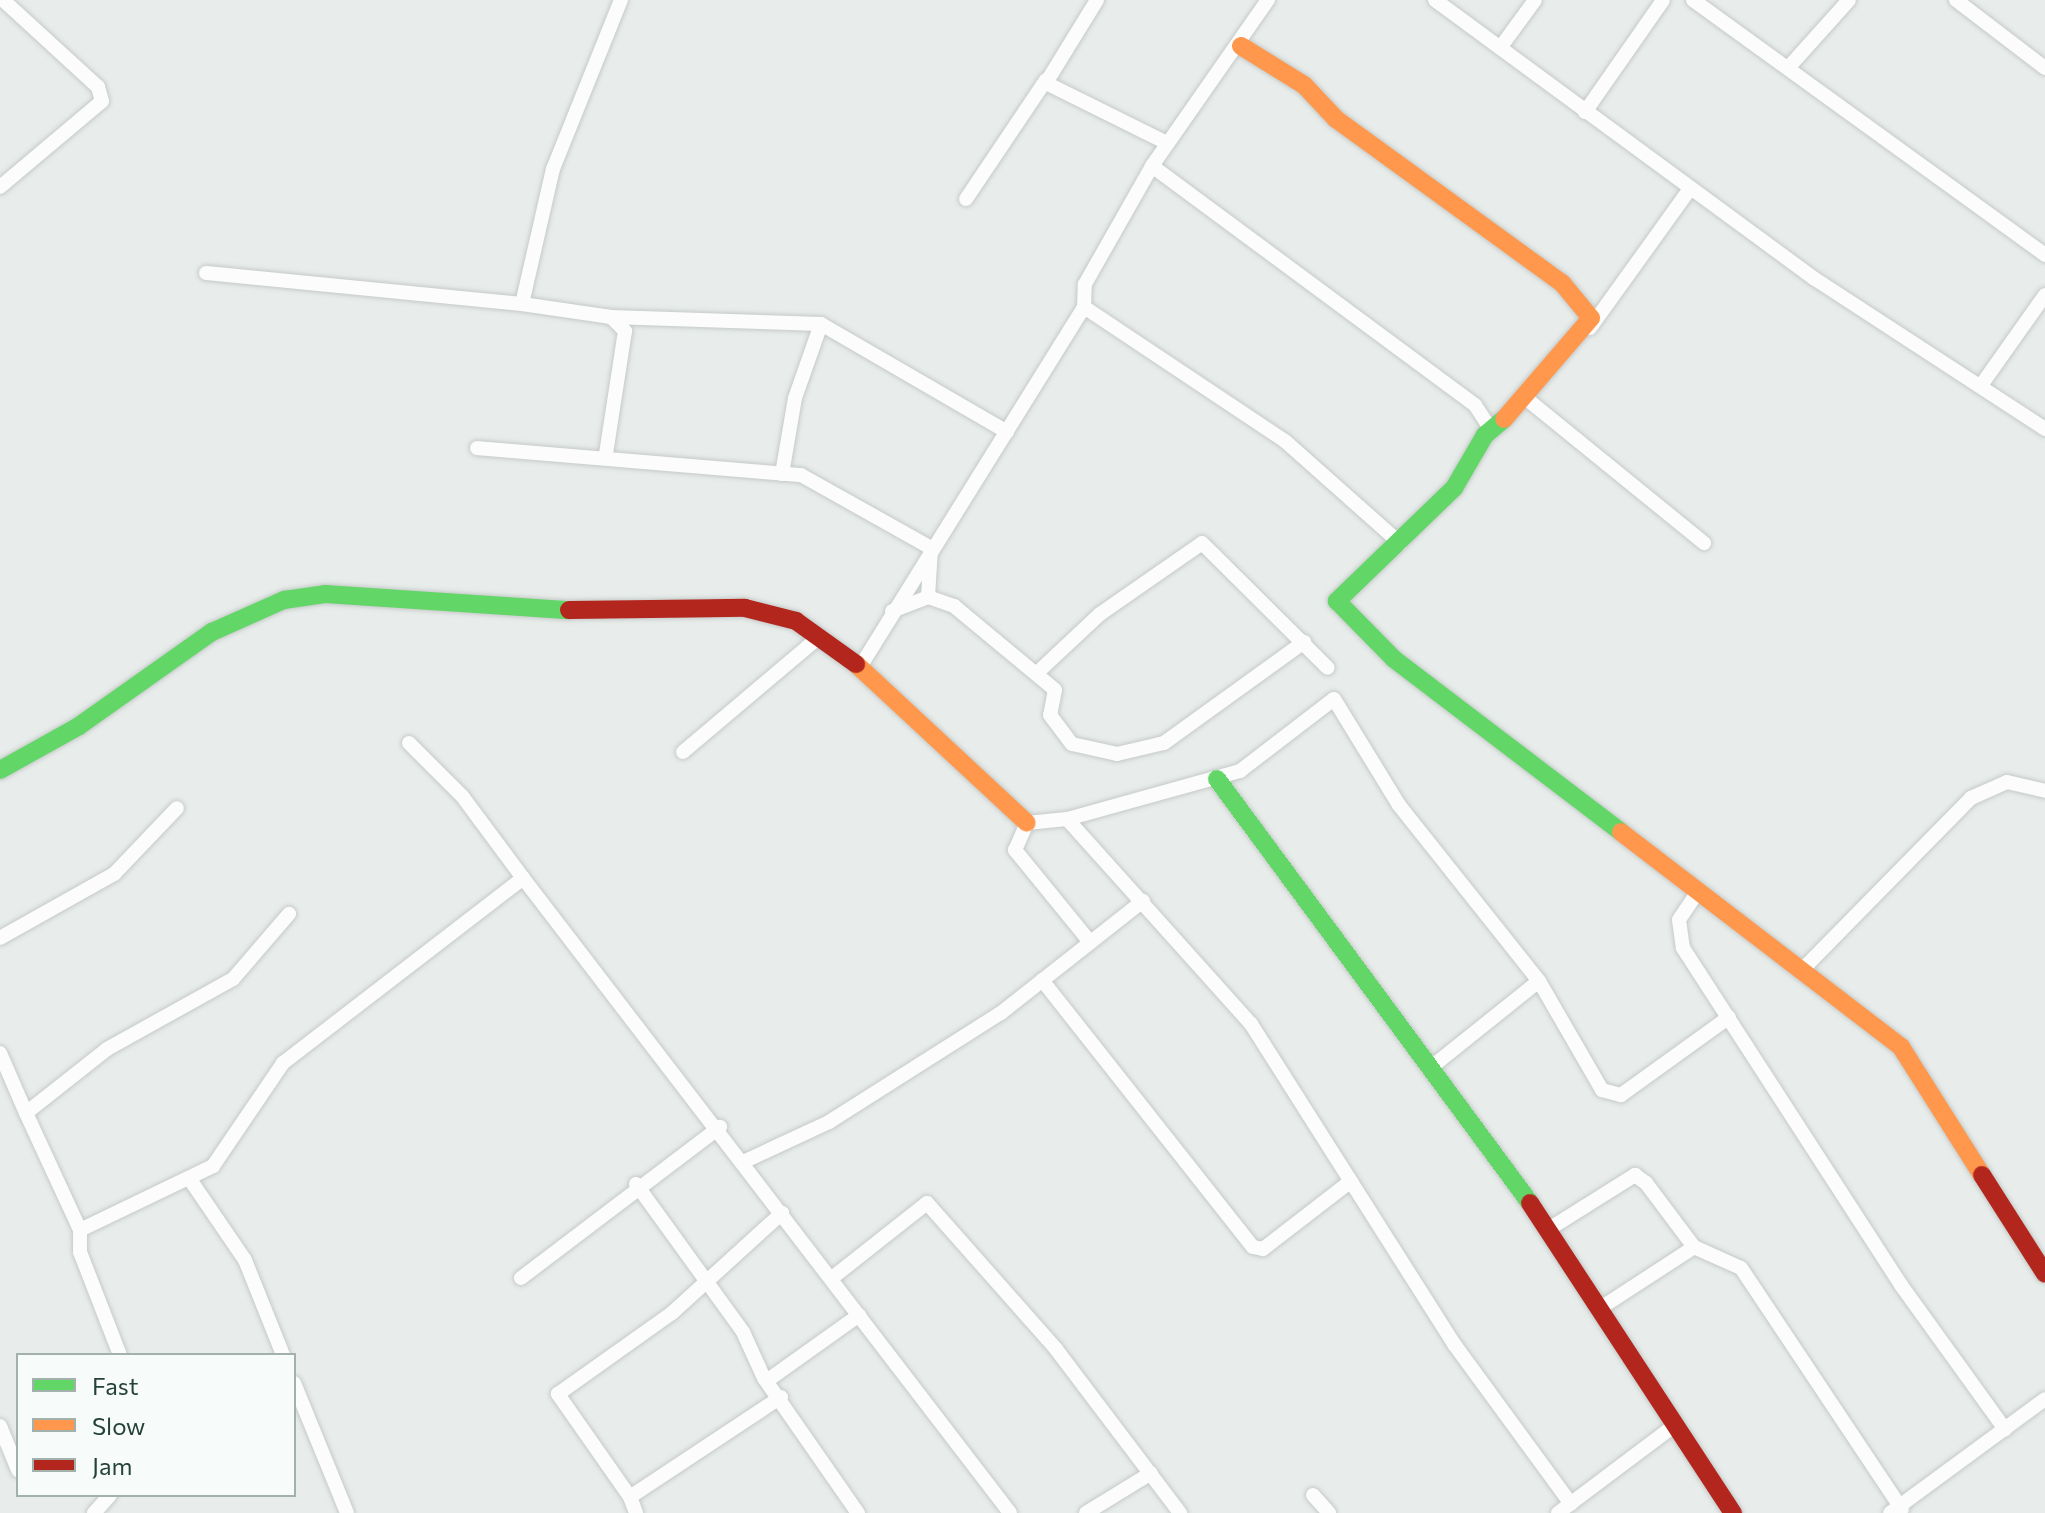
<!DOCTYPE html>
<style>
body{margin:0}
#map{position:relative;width:2045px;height:1513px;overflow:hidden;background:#e8edeb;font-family:Commissioner,sans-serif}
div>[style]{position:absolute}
.roads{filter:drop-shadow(0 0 2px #c5cac8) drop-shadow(0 0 2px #c5cac8)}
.street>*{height:14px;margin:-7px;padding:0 7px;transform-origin:7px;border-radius:7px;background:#fcfcfc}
.fast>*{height:18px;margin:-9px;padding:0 9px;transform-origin:9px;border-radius:9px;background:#63d668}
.slow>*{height:18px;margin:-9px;padding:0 9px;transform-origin:9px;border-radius:9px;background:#ff974d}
.jam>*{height:18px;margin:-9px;padding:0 9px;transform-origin:9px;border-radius:9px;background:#b3261e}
span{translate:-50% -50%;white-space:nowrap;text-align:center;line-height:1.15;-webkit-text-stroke:6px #f7fbf9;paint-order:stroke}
.legend{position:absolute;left:16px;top:1353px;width:280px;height:144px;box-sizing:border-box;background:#f7fbf9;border:2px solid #a3b1ad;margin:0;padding:10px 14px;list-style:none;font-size:24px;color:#24423a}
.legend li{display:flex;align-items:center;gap:16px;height:40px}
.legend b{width:40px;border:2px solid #a3b1ad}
</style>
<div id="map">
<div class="roads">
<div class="street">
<div style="left:1097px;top:0;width:97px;rotate:121.6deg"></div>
<div style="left:1046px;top:83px;width:135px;rotate:26.4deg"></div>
<div style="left:1435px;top:0;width:471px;rotate:36.3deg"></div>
<div style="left:1815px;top:279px;width:275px;rotate:33.1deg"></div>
<div style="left:1693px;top:0;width:435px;rotate:35.9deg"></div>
<div style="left:1956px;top:0;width:112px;rotate:37.4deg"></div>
<div style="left:1500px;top:48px;width:59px;rotate:-53.9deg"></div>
<div style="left:1788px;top:68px;width:91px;rotate:-48.1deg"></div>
<div style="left:1585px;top:112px;width:136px;rotate:-55.1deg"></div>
<div style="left:1152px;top:166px;width:402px;rotate:36.5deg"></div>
<div style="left:1475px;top:405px;width:31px;rotate:57deg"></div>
<div style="left:0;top:187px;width:133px;rotate:-40.1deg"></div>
<div style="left:102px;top:101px;width:15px;rotate:-106deg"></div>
<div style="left:98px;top:87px;width:129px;rotate:-137.5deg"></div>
<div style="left:966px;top:199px;width:143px;rotate:-56.1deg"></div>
<div style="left:206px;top:273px;width:318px;rotate:5.6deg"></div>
<div style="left:522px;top:304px;width:139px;rotate:-77.1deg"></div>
<div style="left:553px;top:169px;width:182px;rotate:-68.1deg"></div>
<div style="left:522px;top:304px;width:90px;rotate:8.3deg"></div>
<div style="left:611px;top:317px;width:20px;rotate:45deg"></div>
<div style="left:625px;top:331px;width:124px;rotate:98.8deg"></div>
<div style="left:1084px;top:307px;width:242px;rotate:33.7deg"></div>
<div style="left:1285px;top:441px;width:154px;rotate:41.6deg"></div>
<div style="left:611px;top:317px;width:210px;rotate:1.9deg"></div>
<div style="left:821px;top:324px;width:215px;rotate:30.1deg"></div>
<div style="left:1590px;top:328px;width:171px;rotate:-54.3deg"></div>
<div style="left:1982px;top:384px;width:109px;rotate:-54.7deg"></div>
<div style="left:1528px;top:400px;width:227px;rotate:39.1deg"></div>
<div style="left:477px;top:448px;width:325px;rotate:4.8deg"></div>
<div style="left:801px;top:475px;width:149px;rotate:29.3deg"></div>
<div style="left:931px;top:548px;width:49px;rotate:93.5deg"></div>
<div style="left:782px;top:474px;width:77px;rotate:-80.3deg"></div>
<div style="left:795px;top:398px;width:78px;rotate:-70.6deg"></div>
<div style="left:892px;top:611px;width:39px;rotate:-21deg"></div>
<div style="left:928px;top:597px;width:28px;rotate:19deg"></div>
<div style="left:954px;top:606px;width:131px;rotate:39.7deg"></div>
<div style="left:1055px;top:690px;width:25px;rotate:101deg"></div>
<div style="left:1050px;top:715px;width:36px;rotate:53deg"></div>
<div style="left:1072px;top:744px;width:46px;rotate:12.5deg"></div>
<div style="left:1117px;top:754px;width:48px;rotate:-13.2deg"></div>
<div style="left:1164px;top:743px;width:173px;rotate:-35.8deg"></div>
<div style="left:860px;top:667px;width:424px;rotate:-58.1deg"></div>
<div style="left:1084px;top:307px;width:23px;rotate:-88deg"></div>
<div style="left:1085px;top:284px;width:136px;rotate:-60.4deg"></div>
<div style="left:1152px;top:166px;width:203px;rotate:-55.1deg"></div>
<div style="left:1038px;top:672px;width:85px;rotate:-43.1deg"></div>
<div style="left:1100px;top:614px;width:124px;rotate:-34.8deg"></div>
<div style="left:1202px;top:543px;width:177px;rotate:44.8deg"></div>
<div style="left:683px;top:752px;width:178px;rotate:-40.2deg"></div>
<div style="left:1067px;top:819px;width:275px;rotate:48.1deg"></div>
<div style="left:1251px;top:1024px;width:379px;rotate:57.6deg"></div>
<div style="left:1454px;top:1344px;width:198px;rotate:53.8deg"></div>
<div style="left:523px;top:878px;width:800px;rotate:52.51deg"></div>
<div style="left:1697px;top:893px;width:32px;rotate:124deg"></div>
<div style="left:1679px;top:920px;width:28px;rotate:82deg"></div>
<div style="left:1683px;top:948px;width:401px;rotate:57.1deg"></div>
<div style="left:1901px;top:1285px;width:178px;rotate:54.2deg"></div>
<div style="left:0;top:938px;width:131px;rotate:-29.3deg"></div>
<div style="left:114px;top:874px;width:91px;rotate:-46.3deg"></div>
<div style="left:1090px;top:942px;width:119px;rotate:-129.2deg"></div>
<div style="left:1015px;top:850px;width:30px;rotate:-66deg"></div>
<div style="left:1027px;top:823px;width:40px;rotate:-5.7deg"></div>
<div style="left:1067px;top:819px;width:180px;rotate:-15.5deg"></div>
<div style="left:1240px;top:771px;width:118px;rotate:-37.5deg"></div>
<div style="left:1334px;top:699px;width:124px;rotate:58.5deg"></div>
<div style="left:1399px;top:805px;width:225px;rotate:51.5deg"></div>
<div style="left:1539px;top:981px;width:126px;rotate:60deg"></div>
<div style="left:1602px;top:1090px;width:20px;rotate:15deg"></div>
<div style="left:1621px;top:1095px;width:133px;rotate:-35.8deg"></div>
<div style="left:1801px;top:971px;width:243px;rotate:-45.5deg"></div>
<div style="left:1971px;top:798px;width:39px;rotate:-24deg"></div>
<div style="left:2007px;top:782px;width:39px;rotate:13deg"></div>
<div style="left:1042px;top:980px;width:340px;rotate:51.7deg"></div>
<div style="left:1253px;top:1247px;width:10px;rotate:11deg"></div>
<div style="left:1263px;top:1249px;width:111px;rotate:-37.7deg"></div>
<div style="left:0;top:1053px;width:65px;rotate:66.6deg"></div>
<div style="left:26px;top:1113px;width:103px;rotate:-38.3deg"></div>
<div style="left:107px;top:1049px;width:144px;rotate:-29.1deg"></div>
<div style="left:233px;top:979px;width:86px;rotate:-49.3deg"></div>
<div style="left:1434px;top:1065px;width:134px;rotate:-38.7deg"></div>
<div style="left:26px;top:1113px;width:129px;rotate:65.2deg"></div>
<div style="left:80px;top:1230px;width:148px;rotate:-25.7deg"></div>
<div style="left:213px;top:1166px;width:125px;rotate:-55.8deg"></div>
<div style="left:283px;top:1063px;width:303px;rotate:-37.6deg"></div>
<div style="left:523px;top:878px;width:102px;rotate:-126.6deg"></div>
<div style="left:462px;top:796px;width:75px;rotate:-135deg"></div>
<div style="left:743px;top:1162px;width:95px;rotate:-24.9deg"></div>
<div style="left:829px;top:1122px;width:204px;rotate:-32.4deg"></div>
<div style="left:1001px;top:1013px;width:181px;rotate:-38.3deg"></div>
<div style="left:189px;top:1178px;width:99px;rotate:55.7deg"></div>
<div style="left:245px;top:1260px;width:102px;rotate:68.2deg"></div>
<div style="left:636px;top:1184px;width:183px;rotate:54.1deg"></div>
<div style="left:743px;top:1332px;width:51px;rotate:65.5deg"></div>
<div style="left:764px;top:1378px;width:165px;rotate:55.2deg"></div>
<div style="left:1549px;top:1229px;width:102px;rotate:-32.1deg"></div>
<div style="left:1635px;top:1175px;width:14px;rotate:36deg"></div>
<div style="left:1646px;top:1183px;width:80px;rotate:53.1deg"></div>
<div style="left:1694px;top:1247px;width:51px;rotate:24.1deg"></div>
<div style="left:1741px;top:1268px;width:290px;rotate:56.3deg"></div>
<div style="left:80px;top:1230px;width:22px;rotate:90deg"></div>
<div style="left:80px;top:1252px;width:110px;rotate:68.8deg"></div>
<div style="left:521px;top:1278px;width:250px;rotate:-37.2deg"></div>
<div style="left:832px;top:1278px;width:121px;rotate:-38.3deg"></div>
<div style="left:927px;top:1203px;width:195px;rotate:48.5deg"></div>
<div style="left:1056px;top:1349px;width:206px;rotate:52.9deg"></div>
<div style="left:1599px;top:1309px;width:113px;rotate:-33.1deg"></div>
<div style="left:768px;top:1380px;width:112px;rotate:-35.5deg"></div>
<div style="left:294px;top:1383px;width:140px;rotate:67.8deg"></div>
<div style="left:781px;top:1397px;width:181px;rotate:146.5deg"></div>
<div style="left:630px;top:1497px;width:126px;rotate:-125deg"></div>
<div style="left:558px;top:1394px;width:140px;rotate:-35.4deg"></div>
<div style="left:672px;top:1313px;width:149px;rotate:-42.3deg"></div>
<div style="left:0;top:1426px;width:48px;rotate:67.8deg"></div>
<div style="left:1313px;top:1495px;width:24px;rotate:48deg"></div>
<div style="left:630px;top:1497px;width:17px;rotate:69deg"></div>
<div style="left:94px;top:1513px;width:24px;rotate:-48deg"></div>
<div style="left:1086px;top:1513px;width:76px;rotate:-31.6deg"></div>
<div style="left:1558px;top:1513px;width:145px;rotate:-36.9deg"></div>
<div style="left:1890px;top:1513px;width:192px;rotate:-36.3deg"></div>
</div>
<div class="fast">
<div style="left:1504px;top:419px;width:25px;rotate:140deg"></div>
<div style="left:1485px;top:435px;width:61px;rotate:120.3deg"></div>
<div style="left:1454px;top:488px;width:163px;rotate:136deg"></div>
<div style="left:1337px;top:601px;width:81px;rotate:45.5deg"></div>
<div style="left:1394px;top:659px;width:285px;rotate:37.3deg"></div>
<div style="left:0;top:770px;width:90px;rotate:-29.1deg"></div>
<div style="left:79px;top:726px;width:163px;rotate:-35.3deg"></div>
<div style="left:212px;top:632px;width:79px;rotate:-24deg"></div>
<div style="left:284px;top:600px;width:41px;rotate:-8.3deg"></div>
<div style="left:325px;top:594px;width:245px;rotate:3.8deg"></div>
<div style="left:1217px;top:779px;width:527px;rotate:53.56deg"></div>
</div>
<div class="slow">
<div style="left:1241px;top:46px;width:74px;rotate:31.8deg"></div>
<div style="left:1304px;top:85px;width:47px;rotate:46.7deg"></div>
<div style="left:1336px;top:119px;width:279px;rotate:36deg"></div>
<div style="left:1562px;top:283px;width:45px;rotate:50.4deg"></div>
<div style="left:1591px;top:318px;width:133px;rotate:130.7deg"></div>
<div style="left:856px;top:664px;width:233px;rotate:42.9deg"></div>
<div style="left:1621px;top:832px;width:353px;rotate:37.5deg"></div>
<div style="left:1901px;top:1047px;width:151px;rotate:57.7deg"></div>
</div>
<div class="jam">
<div style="left:569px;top:610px;width:176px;rotate:-0.7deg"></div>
<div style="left:745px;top:608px;width:53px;rotate:14.3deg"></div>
<div style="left:796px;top:621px;width:74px;rotate:35.6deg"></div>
<div style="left:1982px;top:1175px;width:117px;rotate:57.5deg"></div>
<div style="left:1530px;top:1203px;width:371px;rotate:56.8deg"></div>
</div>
</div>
<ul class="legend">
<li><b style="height:10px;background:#63d668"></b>Fast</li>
<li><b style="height:10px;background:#ff974d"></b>Slow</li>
<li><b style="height:10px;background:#b3261e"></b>Jam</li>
</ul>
</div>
